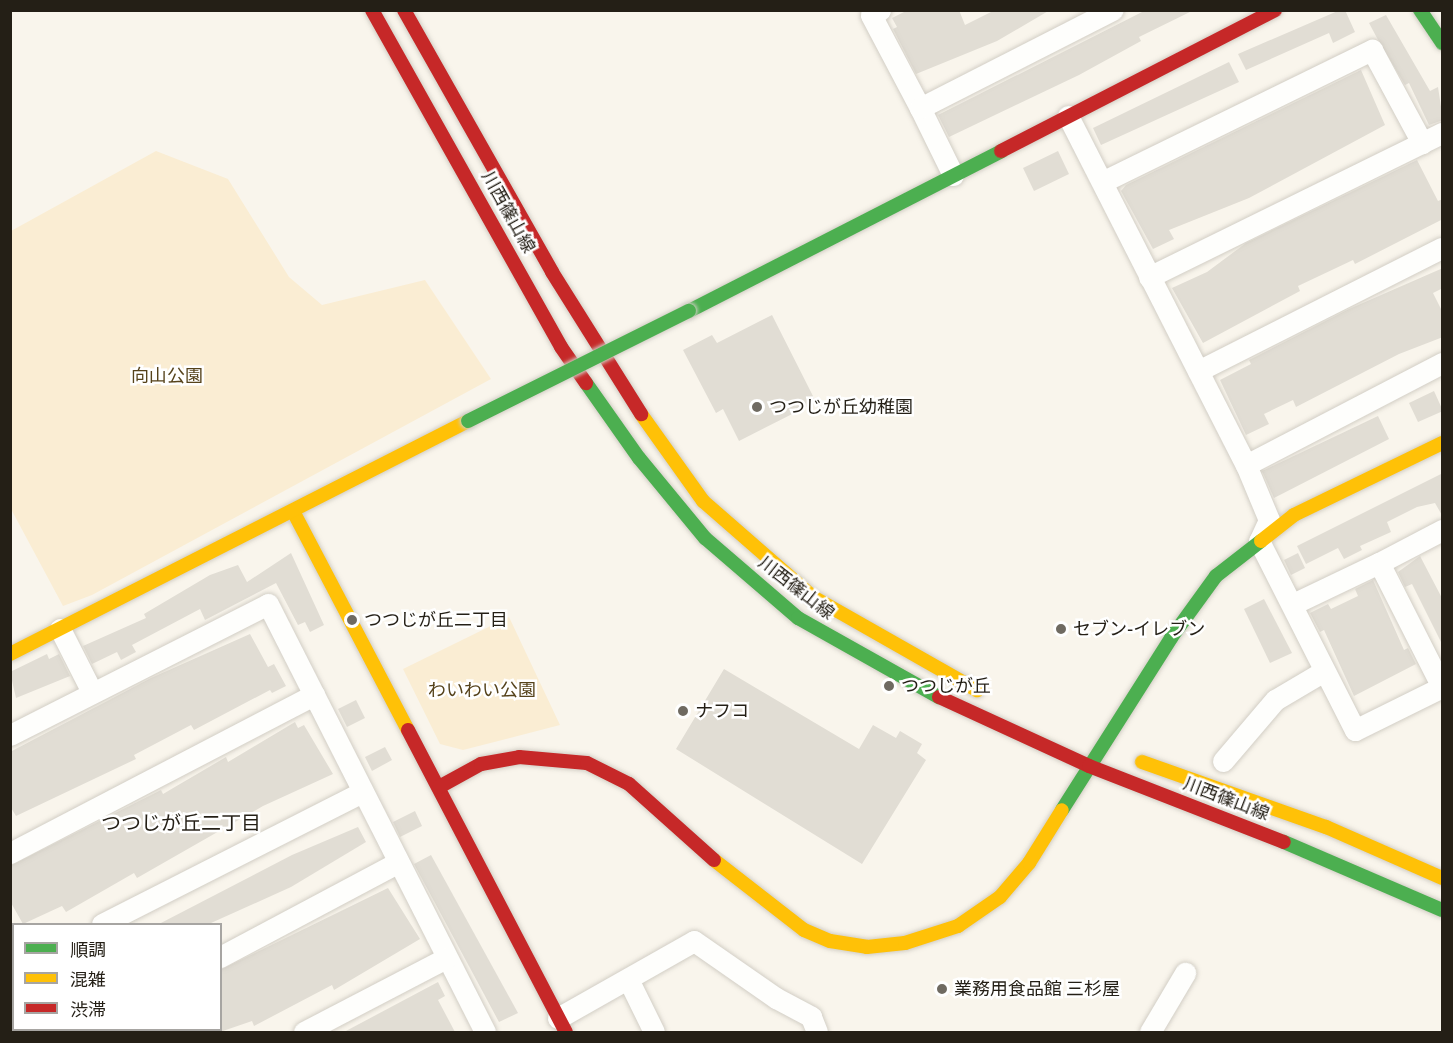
<!DOCTYPE html>
<meta charset="utf-8">
<style>
body{margin:0}
#map{position:relative;width:1453px;height:1043px;overflow:hidden;background:#f9f5ec;font-family:Signika,"Noto Sans JP",sans-serif}
div>[style]{position:absolute}
.green>*{inset:0;background:#faedd3}
.building>*{inset:0;background:#e1ddd4}
.roads{filter:drop-shadow(0 0 2px #d2cec5) drop-shadow(0 0 2px #d2cec5)}
.street>*{height:21px;margin:-10.5px;padding:0 10.5px;transform-origin:10.5px;border-radius:10.5px;background:#fefefc}
.fast>*{height:14px;margin:-7px;padding:0 7px;transform-origin:7px;border-radius:7px;background:#4caf50}
.slow>*{height:14px;margin:-7px;padding:0 7px;transform-origin:7px;border-radius:7px;background:#ffc107}
.jam>*{height:14px;margin:-7px;padding:0 7px;transform-origin:7px;border-radius:7px;background:#c62828}
.bridges{filter:drop-shadow(0 0 2px #d2cec5) drop-shadow(0 0 2px #d2cec5)}
.fast-bridge>*{height:14px;margin:-7px;padding:0 7px;transform-origin:7px;border-radius:7px;background:#4caf50}
.dots>*{width:16px;height:16px;translate:-50% -50%;box-sizing:border-box;border:3px solid #fff;border-radius:50%}
span{translate:-50% -50%;white-space:nowrap;text-align:center;line-height:1.15;-webkit-text-stroke:5px #fff;paint-order:stroke}
.street-label{font-size:18px;color:#241f16}
.park-label{font-size:18px;color:#56431b}
.poi-label{font-size:18px;color:#241f16}
.left{translate:0 -50%;text-align:left}
.neighbourhood-label{font-size:20px;color:#241f16}
.frame{position:absolute;inset:0;border:12px solid #241f16;pointer-events:none}
.legend{position:absolute;left:12px;top:923px;width:210px;height:108px;box-sizing:border-box;background:#fff;border:2px solid #a7a5a2;margin:0;padding:8px 10px;list-style:none;font-size:18px;color:#241f16}
.legend li{display:flex;align-items:center;gap:12px;height:30px}
.legend b{width:30px;border:2px solid #a7a5a2}
</style>
<div id="map">
<div class="green">
<div style="clip-path:polygon(156px 151px,228px 179px,289px 277px,322px 305px,425px 280px,491px 379px,92px 595px,63px 606px,11px 509px,11px 231px)"></div>
<div style="clip-path:polygon(509px 617px,560px 725px,463px 750px,440px 744px,403px 669px)"></div>
<div style="clip-path:polygon(13px 996px,14px 1030px,124px 1032px,11px 1032px)"></div>
</div>
<div class="building">
<div style="clip-path:polygon(908px 10px,959px 10px,965px 25px,995px 10px,1050px 10px,997px 41px,916px 74px,893px 29px,897px 27px,892px 18px)"></div>
<div style="clip-path:polygon(1146px 10px,1194px 10px,1139px 37px,1141px 41px,1079px 75px,949px 137px,938px 115px)"></div>
<div style="clip-path:polygon(1340px 10px,1345px 10px,1355px 32px,1333px 43px,1329px 33px,1246px 70px,1238px 54px)"></div>
<div style="clip-path:polygon(1386px 15px,1430px 91px,1438px 87px,1443px 120px,1429px 125px,1409px 83px,1405px 85px,1377px 38px,1369px 23px)"></div>
<div style="clip-path:polygon(1229px 62px,1239px 82px,1101px 145px,1093px 128px)"></div>
<div style="clip-path:polygon(1361px 70px,1385px 125px,1249px 198px,1169px 230px,1174px 239px,1153px 249px,1121px 191px,1126px 185px)"></div>
<div style="clip-path:polygon(1058px 151px,1069px 174px,1034px 191px,1023px 168px)"></div>
<div style="clip-path:polygon(1417px 160px,1438px 201px,1443px 199px,1443px 219px,1355px 264px,1353px 260px,1298px 286px,1300px 291px,1203px 343px,1172px 288px,1207px 272px,1246px 243px)"></div>
<div style="clip-path:polygon(1443px 268px,1443px 288px,1433px 293px,1443px 313px,1443px 337px,1399px 354px,1296px 407px,1293px 400px,1264px 414px,1269px 424px,1246px 435px,1220px 380px,1251px 364px,1249px 360px,1349px 309px)"></div>
<div style="clip-path:polygon(772px 315px,816px 402px,739px 441px,723px 409px,716px 413px,683px 350px,712px 335px,717px 343px)"></div>
<div style="clip-path:polygon(1434px 391px,1443px 411px,1418px 422px,1409px 403px)"></div>
<div style="clip-path:polygon(1378px 416px,1389px 439px,1274px 498px,1262px 471px)"></div>
<div style="clip-path:polygon(1443px 473px,1443px 517px,1435px 503px,1417px 507px,1387px 522px,1391px 532px,1360px 546px,1362px 550px,1344px 559px,1338px 548px,1306px 564px,1297px 546px)"></div>
<div style="clip-path:polygon(291px 553px,324px 625px,310px 632px,305px 622px,298px 625px,276px 583px,205px 620px,200px 609px,132px 645px,136px 652px,121px 660px,117px 652px,92px 664px,83px 646px,146px 618px,144px 614px,210px 575px,238px 565px,247px 582px)"></div>
<div style="clip-path:polygon(1298px 553px,1305px 568px,1291px 575px,1284px 560px)"></div>
<div style="clip-path:polygon(1420px 556px,1443px 600px,1443px 646px,1412px 584px,1405px 587px,1398px 572px)"></div>
<div style="clip-path:polygon(1373px 580px,1404px 650px,1408px 648px,1416px 664px,1354px 696px,1324px 630px,1320px 632px,1310px 613px,1328px 604px,1331px 609px,1358px 596px,1355px 589px)"></div>
<div style="clip-path:polygon(1264px 599px,1292px 653px,1270px 663px,1244px 609px)"></div>
<div style="clip-path:polygon(250px 634px,268px 667px,274px 664px,286px 686px,272px 693px,270px 690px,194px 730px,191px 725px,134px 755px,136px 759px,16px 816px,10px 806px,10px 752px,151px 678px)"></div>
<div style="clip-path:polygon(47px 654px,49px 659px,59px 654px,70px 676px,16px 698px,10px 672px)"></div>
<div style="clip-path:polygon(724px 669px,859px 749px,873px 725px,896px 738px,900px 731px,922px 744px,917px 753px,926px 760px,862px 864px,676px 749px)"></div>
<div style="clip-path:polygon(356px 700px,365px 718px,347px 727px,338px 709px)"></div>
<div style="clip-path:polygon(295px 722px,298px 728px,304px 725px,333px 774px,263px 806px,137px 878px,134px 873px,66px 912px,62px 906px,23px 924px,10px 901px,10px 866px,161px 790px,163px 794px,226px 757px,228px 762px)"></div>
<div style="clip-path:polygon(385px 747px,392px 760px,372px 771px,365px 757px)"></div>
<div style="clip-path:polygon(415px 811px,422px 826px,400px 837px,393px 822px)"></div>
<div style="clip-path:polygon(358px 827px,366px 842px,291px 887px,211px 923px,159px 924px,292px 855px)"></div>
<div style="clip-path:polygon(431px 855px,518px 1013px,499px 1022px,414px 864px)"></div>
<div style="clip-path:polygon(388px 888px,420px 939px,334px 990px,332px 985px,254px 1026px,252px 1021px,220px 1032px,220px 970px)"></div>
<div style="clip-path:polygon(438px 982px,445px 996px,438px 1000px,455px 1032px,344px 1032px)"></div>
</div>
<div class="roads">
<div class="street">
<div style="left:880px;top:10px;width:10px;rotate:151deg"></div>
<div style="left:871px;top:15px;width:105px;rotate:62.2deg"></div>
<div style="left:1068px;top:116px;width:392px;rotate:63deg"></div>
<div style="left:1246px;top:465px;width:60px;rotate:67.3deg"></div>
<div style="left:1269px;top:520px;width:23px;rotate:115deg"></div>
<div style="left:1259px;top:541px;width:212px;rotate:63.1deg"></div>
<div style="left:1355px;top:730px;width:97px;rotate:-26.3deg"></div>
<div style="left:1442px;top:687px;width:139px;rotate:-116.9deg"></div>
<div style="left:1379px;top:563px;width:71px;rotate:-27.6deg"></div>
<div style="left:953px;top:175px;width:75px;rotate:-116.2deg"></div>
<div style="left:920px;top:108px;width:216px;rotate:-27deg"></div>
<div style="left:1102px;top:182px;width:301px;rotate:-26.1deg"></div>
<div style="left:1372px;top:50px;width:106px;rotate:61.7deg"></div>
<div style="left:1149px;top:277px;width:326px;rotate:-26.2deg"></div>
<div style="left:1198px;top:371px;width:273px;rotate:-26.8deg"></div>
<div style="left:1246px;top:465px;width:221px;rotate:-27.5deg"></div>
<div style="left:1293px;top:604px;width:95px;rotate:-25.5deg"></div>
<div style="left:60px;top:629px;width:71px;rotate:63.1deg"></div>
<div style="left:10px;top:735px;width:289px;rotate:-26.9deg"></div>
<div style="left:268px;top:604px;width:480px;rotate:63.1deg"></div>
<div style="left:1223px;top:761px;width:80px;rotate:-49.6deg"></div>
<div style="left:1275px;top:700px;width:57px;rotate:-30.6deg"></div>
<div style="left:10px;top:853px;width:343px;rotate:-27.5deg"></div>
<div style="left:102px;top:924px;width:292px;rotate:-26.9deg"></div>
<div style="left:10px;top:938px;width:7px;rotate:56deg"></div>
<div style="left:220px;top:957px;width:200px;rotate:-28deg"></div>
<div style="left:628px;top:979px;width:59px;rotate:63.9deg"></div>
<div style="left:558px;top:1018px;width:156px;rotate:-29.5deg"></div>
<div style="left:694px;top:941px;width:100px;rotate:34.8deg"></div>
<div style="left:776px;top:998px;width:40px;rotate:28deg"></div>
<div style="left:811px;top:1017px;width:16px;rotate:68deg"></div>
<div style="left:142px;top:1030px;width:3px;rotate:45deg"></div>
<div style="left:304px;top:1032px;width:160px;rotate:-27.5deg"></div>
<div style="left:1150px;top:1032px;width:69px;rotate:-59.3deg"></div>
</div>
<div class="fast">
<div style="left:1420px;top:10px;width:40px;rotate:56deg"></div>
<div style="left:689px;top:311px;width:351px;rotate:-27.1deg"></div>
<div style="left:586px;top:383px;width:92px;rotate:54.8deg"></div>
<div style="left:639px;top:458px;width:104px;rotate:50.5deg"></div>
<div style="left:705px;top:538px;width:123px;rotate:40.7deg"></div>
<div style="left:798px;top:618px;width:162px;rotate:29.3deg"></div>
<div style="left:1062px;top:810px;width:204px;rotate:-57.6deg"></div>
<div style="left:1171px;top:638px;width:77px;rotate:-54deg"></div>
<div style="left:1216px;top:576px;width:57px;rotate:-37.9deg"></div>
<div style="left:1284px;top:842px;width:172px;rotate:23.3deg"></div>
</div>
<div class="slow">
<div style="left:641px;top:414px;width:107px;rotate:54.5deg"></div>
<div style="left:703px;top:501px;width:146px;rotate:41.1deg"></div>
<div style="left:813px;top:597px;width:189px;rotate:29.6deg"></div>
<div style="left:294px;top:513px;width:245px;rotate:62.3deg"></div>
<div style="left:1261px;top:541px;width:42px;rotate:-38.2deg"></div>
<div style="left:1294px;top:515px;width:165px;rotate:-25.9deg"></div>
<div style="left:10px;top:654px;width:514px;rotate:-26.96deg"></div>
<div style="left:1142px;top:762px;width:195px;rotate:19.5deg"></div>
<div style="left:1326px;top:827px;width:127px;rotate:23.7deg"></div>
<div style="left:714px;top:860px;width:114px;rotate:37.9deg"></div>
<div style="left:804px;top:930px;width:28px;rotate:23deg"></div>
<div style="left:830px;top:941px;width:37px;rotate:9deg"></div>
<div style="left:867px;top:947px;width:38px;rotate:-6deg"></div>
<div style="left:905px;top:943px;width:56px;rotate:-17.8deg"></div>
<div style="left:958px;top:926px;width:51px;rotate:-34.6deg"></div>
<div style="left:1000px;top:897px;width:45px;rotate:-49.5deg"></div>
<div style="left:1029px;top:863px;width:62px;rotate:-58.1deg"></div>
</div>
<div class="jam">
<div style="left:372px;top:10px;width:386px;rotate:60.7deg"></div>
<div style="left:561px;top:347px;width:44px;rotate:55.2deg"></div>
<div style="left:404px;top:10px;width:301px;rotate:60.5deg"></div>
<div style="left:552px;top:272px;width:168px;rotate:57.9deg"></div>
<div style="left:1001px;top:151px;width:308px;rotate:-27.2deg"></div>
<div style="left:939px;top:697px;width:165px;rotate:24.7deg"></div>
<div style="left:1089px;top:766px;width:209px;rotate:21.3deg"></div>
<div style="left:408px;top:730px;width:341px;rotate:62.4deg"></div>
<div style="left:439px;top:787px;width:48px;rotate:-28.7deg"></div>
<div style="left:481px;top:764px;width:39px;rotate:-10deg"></div>
<div style="left:519px;top:757px;width:68px;rotate:5deg"></div>
<div style="left:587px;top:763px;width:47px;rotate:26.6deg"></div>
<div style="left:629px;top:784px;width:114px;rotate:41.8deg"></div>
</div>
</div>
<div class="bridges">
<div class="fast-bridge">
<div style="left:468px;top:421px;width:247px;rotate:-26.5deg"></div>
</div>
</div>
<div class="dots">
<div style="left:757px;top:407px;background:#6f6a61"></div>
<div style="left:352px;top:620px;background:#6f6a61"></div>
<div style="left:1061px;top:629px;background:#6f6a61"></div>
<div style="left:889px;top:686px;background:#6f6a61"></div>
<div style="left:683px;top:711px;background:#6f6a61"></div>
<div style="left:942px;top:989px;background:#6f6a61"></div>
</div>
<div class="street-label">
<span style="left:508px;top:212px;rotate:61deg">川西篠山線</span>
<span style="left:796px;top:588px;rotate:38deg">川西篠山線</span>
<span style="left:1226px;top:799px;rotate:21deg">川西篠山線</span>
</div>
<div class="park-label">
<span style="left:167px;top:376px">向山公園</span>
<span style="left:482px;top:690px">わいわい公園</span>
</div>
<div class="poi-label">
<span class="left" style="left:769px;top:407px">つつじが丘幼稚園</span>
<span class="left" style="left:364px;top:620px">つつじが丘二丁目</span>
<span class="left" style="left:1073px;top:629px">セブン-イレブン</span>
<span class="left" style="left:901px;top:686px">つつじが丘</span>
<span class="left" style="left:695px;top:711px">ナフコ</span>
<span class="left" style="left:954px;top:989px">業務用食品館 三杉屋</span>
</div>
<div class="neighbourhood-label">
<span style="left:181px;top:823px">つつじが丘二丁目</span>
</div>
<div class="frame"></div>
<ul class="legend">
<li><b style="height:8px;background:#4caf50"></b>順調</li>
<li><b style="height:8px;background:#ffc107"></b>混雑</li>
<li><b style="height:8px;background:#c62828"></b>渋滞</li>
</ul>
</div>
